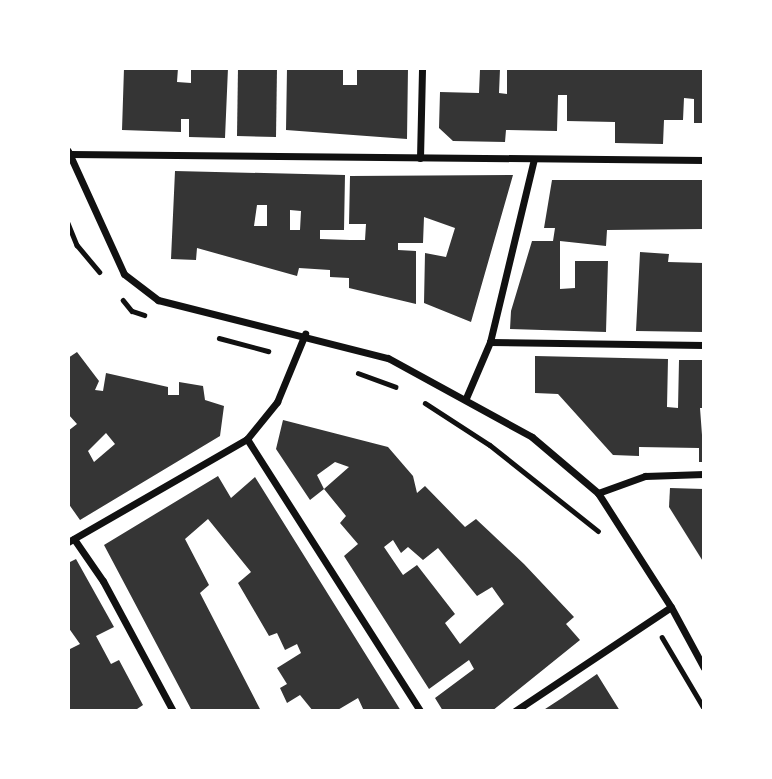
<!DOCTYPE html>
<style>
body{margin:0}
#map{position:relative;width:772px;height:779px;overflow:hidden;background:#fff;font-family:"PT Sans",sans-serif}
div>[style]{position:absolute}
.building>*{inset:0;background:#353535}
.path>*{height:4.5px;margin:-2.25px;padding:0 2.25px;transform-origin:2.25px;border-radius:2.25px;background:#111}
.minor>*{height:7px;margin:-3.5px;padding:0 3.5px;transform-origin:3.5px;border-radius:3.5px;background:#111}
span{translate:-50% -50%;white-space:nowrap;text-align:center;line-height:1.15;-webkit-text-stroke:6px #fff;paint-order:stroke}
.frame{position:absolute;inset:0;border:70px solid #fff;pointer-events:none}
</style>
<div id="map">
<div class="building">
<div style="clip-path:polygon(124px 68px,178px 68px,177px 82px,191px 83px,191px 68px,228px 68px,225px 138px,189px 137px,189px 119px,181px 119px,181px 132px,122px 130px)"></div>
<div style="clip-path:polygon(238px 68px,277px 68px,276px 137px,237px 136px)"></div>
<div style="clip-path:polygon(287px 68px,343px 68px,343px 85px,357px 85px,357px 68px,408px 68px,407px 139px,286px 130px)"></div>
<div style="clip-path:polygon(507px 68px,704px 68px,704px 123px,694px 123px,694px 99px,684px 98px,683px 120px,664px 120px,663px 144px,615px 143px,615px 122px,567px 121px,567px 95px,558px 95px,557px 131px,506px 130px,505px 142px,453px 141px,439px 128px,440px 92px,479px 93px,480px 69px,500px 69px,499px 93px,507px 94px)"></div>
<div style="clip-path:polygon(evenodd,175px 171px,345px 175px,344px 230px,320px 230px,320px 239px,350px 240px,365px 240px,366px 224px,349px 224px,350px 176px,513px 175px,471px 322px,424px 303px,425px 253px,446px 257px,455px 228px,424px 217px,423px 243px,398px 243px,398px 250px,416px 251px,416px 304px,349px 288px,349px 278px,330px 277px,330px 270px,299px 268px,297px 276px,197px 248px,196px 260px,171px 259px,175px 171px,257px 205px,267px 205px,267px 226px,254px 226px,257px 205px,175px 171px,290px 210px,301px 211px,300px 230px,290px 230px,290px 210px)"></div>
<div style="clip-path:polygon(552px 180px,704px 180px,704px 229px,607px 230px,606px 246px,560px 241px,560px 289px,575px 288px,575px 261px,608px 261px,606px 332px,510px 329px,511px 311px,532px 241px,553px 241px,555px 228px,544px 228px)"></div>
<div style="clip-path:polygon(640px 252px,669px 254px,668px 262px,704px 263px,704px 332px,636px 331px)"></div>
<div style="clip-path:polygon(evenodd,77px 352px,99px 381px,95px 390px,103px 391px,106px 373px,168px 387px,168px 395px,179px 395px,179px 382px,203px 386px,205px 400px,224px 406px,220px 436px,80px 520px,68px 503px,68px 431px,77px 424px,68px 414px,68px 358px,77px 352px,106px 433px,115px 444px,94px 462px,88px 451px,106px 433px)"></div>
<div style="clip-path:polygon(535px 356px,668px 359px,667px 407px,678px 408px,679px 360px,704px 360px,704px 408px,700px 408px,704px 462px,699px 462px,699px 448px,639px 447px,639px 456px,613px 455px,558px 394px,535px 393px)"></div>
<div style="clip-path:polygon(evenodd,283px 420px,388px 447px,413px 476px,417px 493px,425px 486px,465px 527px,476px 519px,524px 564px,574px 617px,566px 624px,580px 640px,492px 711px,443px 711px,435px 698px,474px 669px,469px 660px,429px 689px,344px 556px,358px 544px,340px 523px,346px 516px,324px 489px,349px 467px,335px 462px,317px 475px,324px 489px,310px 500px,276px 449px,283px 420px,393px 540px,401px 553px,408px 547px,423px 560px,438px 548px,477px 596px,492px 587px,504px 604px,460px 644px,445px 623px,455px 614px,417px 565px,403px 575px,384px 547px,393px 540px)"></div>
<div style="clip-path:polygon(218px 476px,231px 498px,255px 477px,401px 711px,364px 711px,358px 698px,336px 711px,313px 711px,300px 695px,287px 703px,280px 688px,287px 684px,277px 668px,301px 653px,297px 644px,285px 650px,277px 633px,269px 636px,238px 583px,251px 572px,208px 519px,185px 539px,209px 585px,200px 593px,261px 711px,192px 711px,104px 545px)"></div>
<div style="clip-path:polygon(670px 488px,704px 489px,704px 563px,669px 507px)"></div>
<div style="clip-path:polygon(76px 559px,114px 627px,96px 636px,111px 664px,119px 660px,143px 705px,134px 711px,68px 711px,68px 650px,80px 644px,68px 627px,68px 563px)"></div>
<div style="clip-path:polygon(597px 674px,620px 711px,542px 711px,562px 698px)"></div>
</div>
<div class="path">
<div style="left:68px;top:223px;width:24px;rotate:68deg"></div>
<div style="left:77px;top:245px;width:35px;rotate:50deg"></div>
<div style="left:123px;top:300px;width:14px;rotate:51deg"></div>
<div style="left:132px;top:311px;width:13px;rotate:18deg"></div>
<div style="left:219px;top:338px;width:51px;rotate:14.9deg"></div>
<div style="left:358px;top:373px;width:40px;rotate:20.2deg"></div>
<div style="left:425px;top:403px;width:77px;rotate:32.9deg"></div>
<div style="left:490px;top:445px;width:138px;rotate:38.5deg"></div>
<div style="left:662px;top:637px;width:82px;rotate:59.4deg"></div>
</div>
<div class="minor">
<div style="left:68px;top:151px;width:135px;rotate:65.5deg"></div>
<div style="left:124px;top:274px;width:43px;rotate:37.4deg"></div>
<div style="left:158px;top:300px;width:237px;rotate:14.2deg"></div>
<div style="left:388px;top:358px;width:164px;rotate:28.7deg"></div>
<div style="left:532px;top:437px;width:87px;rotate:40.3deg"></div>
<div style="left:598px;top:493px;width:135px;rotate:57.4deg"></div>
<div style="left:671px;top:607px;width:69px;rotate:61.6deg"></div>
<div style="left:70px;top:154px;width:634px;rotate:0.54deg"></div>
<div style="left:420px;top:158px;width:90px;rotate:-88.7deg"></div>
<div style="left:490px;top:342px;width:214px;rotate:0.8deg"></div>
<div style="left:466px;top:398px;width:61px;rotate:-66.8deg"></div>
<div style="left:490px;top:342px;width:188px;rotate:-76.5deg"></div>
<div style="left:247px;top:439px;width:322px;rotate:57.5deg"></div>
<div style="left:598px;top:493px;width:50px;rotate:-19.9deg"></div>
<div style="left:645px;top:476px;width:59px;rotate:-1.9deg"></div>
<div style="left:74px;top:539px;width:51px;rotate:55.4deg"></div>
<div style="left:103px;top:581px;width:148px;rotate:61.7deg"></div>
<div style="left:68px;top:542px;width:207px;rotate:-29.9deg"></div>
<div style="left:247px;top:439px;width:48px;rotate:-51deg"></div>
<div style="left:277px;top:402px;width:74px;rotate:-67.6deg"></div>
<div style="left:515px;top:711px;width:187px;rotate:-33.7deg"></div>
</div>
<div class="frame"></div>
</div>
